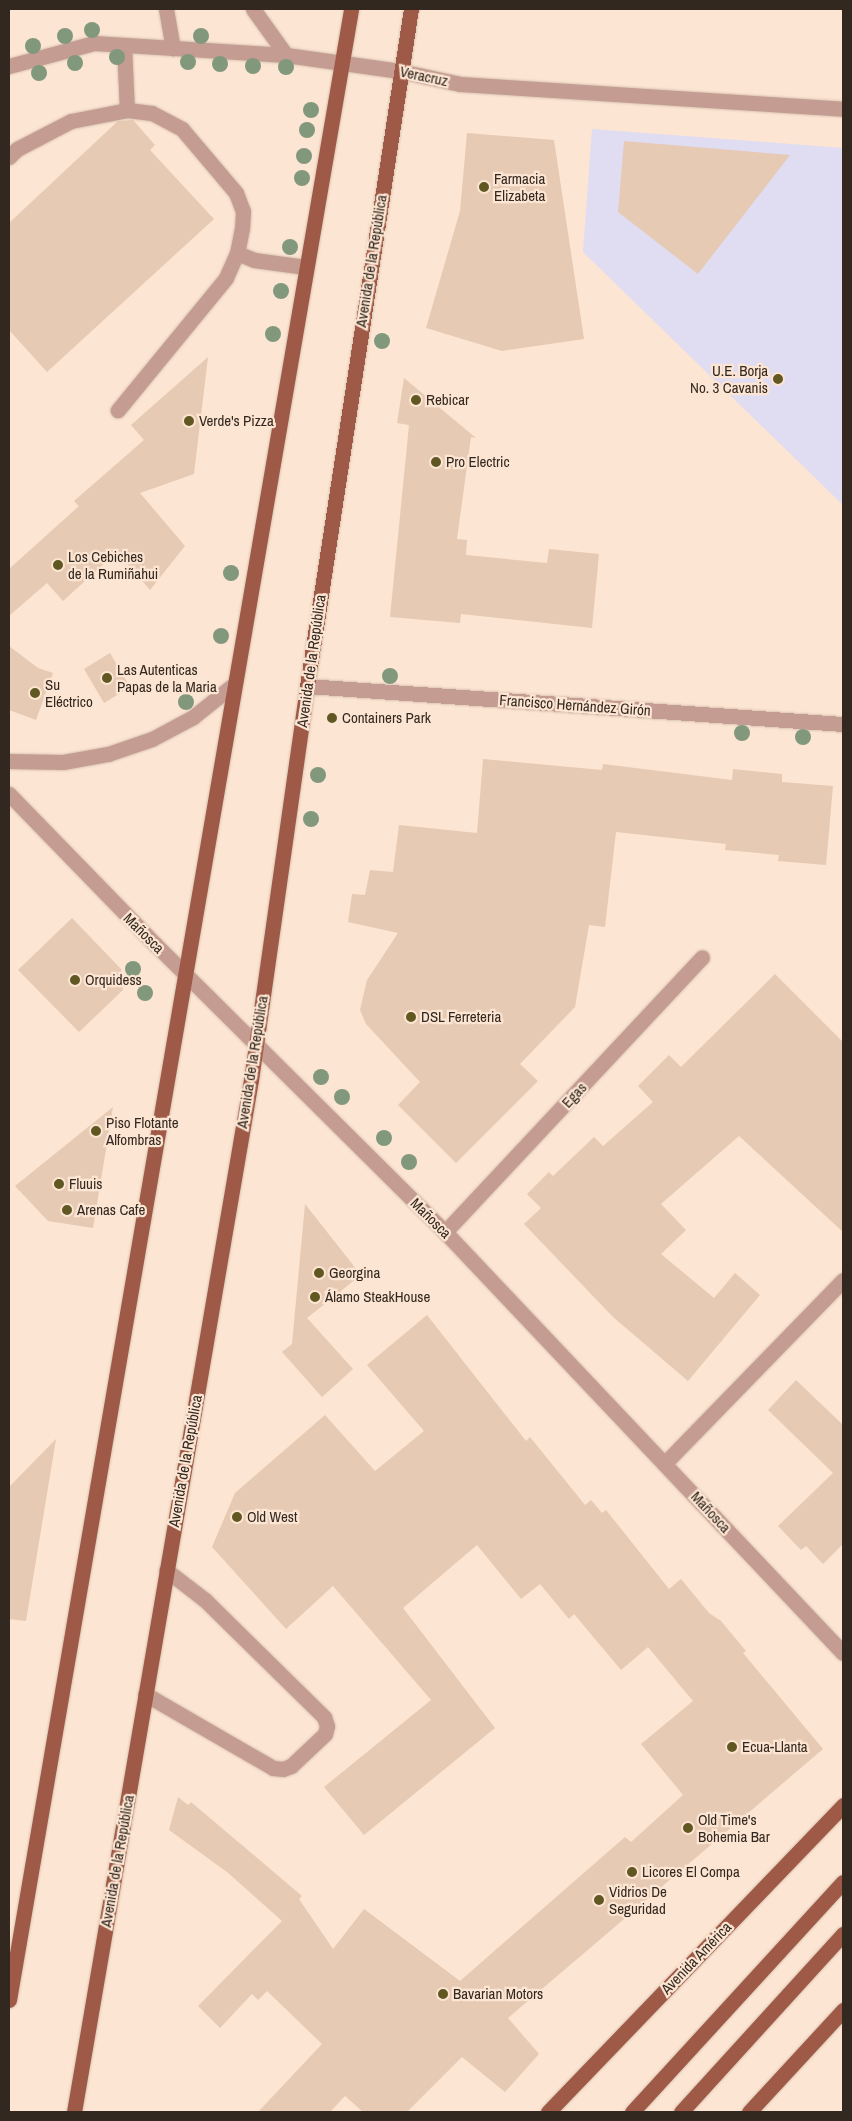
<!DOCTYPE html>
<meta charset="utf-8">
<style>
body{margin:0}
#map{position:relative;width:852px;height:2121px;overflow:hidden;background:#fce5d2;font-family:"Archivo Narrow",sans-serif}
div>[style]{position:absolute}
.education>*{inset:0;background:#e0dcf2}
.building>*{inset:0;background:#e6cab3}
.roads{filter:drop-shadow(0 0 1px #d8c3b2) drop-shadow(0 0 1px #d8c3b2)}
.minor>*{height:15px;margin:-7.5px;padding:0 7.5px;transform-origin:7.5px;border-radius:7.5px;background:#c49c91}
.major>*{height:15px;margin:-7.5px;padding:0 7.5px;transform-origin:7.5px;border-radius:7.5px;background:#9e5a46}
.trees>*{width:16px;height:16px;margin:-8px;border-radius:50%;background:#82987c}
.dots>*{width:14px;height:14px;translate:-50% -50%;box-sizing:border-box;border:2px solid #fce5d2;border-radius:50%}
span{translate:-50% -50%;white-space:nowrap;text-align:center;line-height:1.15;-webkit-text-stroke:4.5px #fce5d2;paint-order:stroke}
.street-label{font-size:15px;color:#33281f}
.poi-label{font-size:15px;color:#33281f}
.left{translate:0 -50%;text-align:left}
.right{translate:-100% -50%;text-align:right}
.frame{position:absolute;inset:0;border:10px solid #33281f;pointer-events:none}
</style>
<div id="map">
<div class="education">
<div style="clip-path:polygon(592px 129px,843px 148px,843px 505px,583px 252px)"></div>
</div>
<div class="building">
<div style="clip-path:polygon(133px 120px,155px 145px,150px 150px,214px 219px,47px 372px,9px 330px,9px 223px,118px 121px)"></div>
<div style="clip-path:polygon(467px 133px,554px 140px,584px 339px,502px 351px,426px 328px,460px 211px)"></div>
<div style="clip-path:polygon(624px 141px,790px 155px,698px 274px,618px 212px)"></div>
<div style="clip-path:polygon(208px 357px,194px 474px,140px 493px,185px 546px,150px 590px,117px 552px,63px 601px,47px 583px,9px 616px,9px 569px,79px 506px,74px 501px,144px 440px,131px 425px)"></div>
<div style="clip-path:polygon(404px 378px,476px 438px,471px 437px,457px 539px,467px 540px,466px 555px,547px 563px,549px 549px,599px 554px,592px 628px,461px 614px,460px 623px,390px 617px,409px 425px,397px 423px)"></div>
<div style="clip-path:polygon(9px 646px,38px 668px,53px 673px,36px 720px,9px 710px)"></div>
<div style="clip-path:polygon(110px 653px,130px 687px,104px 703px,84px 669px)"></div>
<div style="clip-path:polygon(483px 759px,602px 770px,603px 764px,732px 780px,733px 769px,782px 774px,782px 782px,833px 786px,826px 865px,778px 861px,779px 855px,725px 850px,726px 844px,616px 832px,605px 927px,589px 925px,575px 1007px,520px 1064px,538px 1081px,456px 1163px,398px 1105px,420px 1082px,366px 1024px,360px 1010px,367px 980px,398px 933px,348px 922px,352px 894px,365px 895px,370px 870px,393px 872px,399px 825px,477px 833px)"></div>
<div style="clip-path:polygon(72px 918px,121px 969px,123px 990px,79px 1032px,18px 970px)"></div>
<div style="clip-path:polygon(775px 974px,843px 1042px,843px 1232px,739px 1136px,661px 1204px,686px 1230px,661px 1254px,714px 1298px,735px 1273px,760px 1295px,688px 1381px,613px 1317px,524px 1224px,541px 1208px,527px 1194px,549px 1172px,553px 1176px,594px 1137px,603px 1146px,653px 1102px,638px 1086px,669px 1055px,681px 1067px)"></div>
<div style="clip-path:polygon(113px 1107px,93px 1228px,48px 1221px,15px 1186px)"></div>
<div style="clip-path:polygon(305px 1204px,361px 1275px,307px 1318px,353px 1369px,322px 1397px,282px 1352px,292px 1344px)"></div>
<div style="clip-path:polygon(427px 1315px,526px 1441px,530px 1437px,585px 1505px,591px 1500px,602px 1513px,606px 1510px,669px 1589px,681px 1579px,709px 1613px,721px 1621px,746px 1651px,743px 1653px,823px 1749px,508px 2018px,539px 2054px,505px 2092px,462px 2057px,407px 2112px,363px 2112px,345px 2096px,330px 2112px,258px 2112px,322px 2044px,267px 1991px,258px 2000px,252px 1994px,220px 2028px,198px 2006px,282px 1921px,227px 1872px,169px 1830px,178px 1797px,188px 1805px,191px 1802px,302px 1896px,299px 1899px,333px 1949px,364px 1909px,460px 1981px,625px 1837px,631px 1842px,683px 1795px,641px 1744px,693px 1701px,648px 1647px,621px 1670px,574px 1614px,569px 1619px,540px 1584px,521px 1599px,477px 1545px,403px 1608px,495px 1728px,364px 1835px,324px 1787px,431px 1700px,333px 1586px,286px 1629px,212px 1547px,235px 1493px,325px 1415px,375px 1471px,424px 1431px,367px 1365px)"></div>
<div style="clip-path:polygon(796px 1380px,843px 1425px,843px 1544px,823px 1564px,806px 1546px,801px 1550px,778px 1526px,833px 1473px,768px 1410px)"></div>
<div style="clip-path:polygon(56px 1439px,26px 1621px,9px 1619px,9px 1487px)"></div>
</div>
<div class="roads">
<div class="minor">
<div style="left:166px;top:9px;width:40px;rotate:80deg"></div>
<div style="left:253px;top:9px;width:57px;rotate:54.3deg"></div>
<div style="left:124px;top:45px;width:65px;rotate:87.4deg"></div>
<div style="left:9px;top:66px;width:88px;rotate:-15.1deg"></div>
<div style="left:94px;top:43px;width:192px;rotate:3.6deg"></div>
<div style="left:286px;top:55px;width:115px;rotate:8deg"></div>
<div style="left:400px;top:71px;width:61px;rotate:12.2deg"></div>
<div style="left:460px;top:84px;width:384px;rotate:3.7deg"></div>
<div style="left:9px;top:157px;width:11px;rotate:-45deg"></div>
<div style="left:17px;top:149px;width:61px;rotate:-27.4deg"></div>
<div style="left:71px;top:121px;width:57px;rotate:-11.1deg"></div>
<div style="left:127px;top:110px;width:25px;rotate:7deg"></div>
<div style="left:152px;top:113px;width:34px;rotate:28deg"></div>
<div style="left:182px;top:129px;width:84px;rotate:49.8deg"></div>
<div style="left:236px;top:193px;width:19px;rotate:69deg"></div>
<div style="left:243px;top:211px;width:17px;rotate:93deg"></div>
<div style="left:242px;top:228px;width:25px;rotate:101deg"></div>
<div style="left:237px;top:253px;width:27px;rotate:114deg"></div>
<div style="left:226px;top:278px;width:171px;rotate:129.3deg"></div>
<div style="left:237px;top:253px;width:18px;rotate:22deg"></div>
<div style="left:254px;top:260px;width:52px;rotate:7.7deg"></div>
<div style="left:307px;top:686px;width:537px;rotate:4.06deg"></div>
<div style="left:9px;top:761px;width:54px;rotate:1.1deg"></div>
<div style="left:63px;top:762px;width:46px;rotate:-10.1deg"></div>
<div style="left:108px;top:754px;width:46px;rotate:-18.8deg"></div>
<div style="left:152px;top:739px;width:47px;rotate:-28.2deg"></div>
<div style="left:193px;top:717px;width:50px;rotate:-38.5deg"></div>
<div style="left:9px;top:794px;width:209px;rotate:45.8deg"></div>
<div style="left:155px;top:944px;width:409px;rotate:44.8deg"></div>
<div style="left:445px;top:1232px;width:579px;rotate:46.61deg"></div>
<div style="left:445px;top:1232px;width:376px;rotate:-46.9deg"></div>
<div style="left:665px;top:1463px;width:255px;rotate:-45.8deg"></div>
<div style="left:145px;top:1694px;width:148px;rotate:30deg"></div>
<div style="left:273px;top:1768px;width:10px;rotate:6deg"></div>
<div style="left:283px;top:1769px;width:9px;rotate:-21deg"></div>
<div style="left:291px;top:1766px;width:47px;rotate:-43.3deg"></div>
<div style="left:325px;top:1734px;width:8px;rotate:-76deg"></div>
<div style="left:327px;top:1726px;width:9px;rotate:-108deg"></div>
<div style="left:324px;top:1717px;width:167px;rotate:-135.5deg"></div>
<div style="left:205px;top:1600px;width:49px;rotate:-142.4deg"></div>
</div>
<div class="major">
<div style="left:9px;top:2000px;width:2020px;rotate:-80.25deg"></div>
<div style="left:74px;top:2112px;width:1047px;rotate:-80.27deg"></div>
<div style="left:251px;top:1080px;width:398px;rotate:-81.9deg"></div>
<div style="left:307px;top:686px;width:685px;rotate:-81.27deg"></div>
<div style="left:548px;top:2112px;width:426px;rotate:-46.1deg"></div>
<div style="left:632px;top:2112px;width:312px;rotate:-47.5deg"></div>
<div style="left:681px;top:2112px;width:241px;rotate:-47.7deg"></div>
<div style="left:749px;top:2112px;width:139px;rotate:-47.3deg"></div>
</div>
</div>
<div class="trees">
<div style="left:92px;top:30px"></div>
<div style="left:65px;top:36px"></div>
<div style="left:201px;top:36px"></div>
<div style="left:33px;top:46px"></div>
<div style="left:117px;top:57px"></div>
<div style="left:188px;top:62px"></div>
<div style="left:75px;top:63px"></div>
<div style="left:220px;top:64px"></div>
<div style="left:253px;top:66px"></div>
<div style="left:286px;top:67px"></div>
<div style="left:39px;top:73px"></div>
<div style="left:311px;top:110px"></div>
<div style="left:307px;top:130px"></div>
<div style="left:304px;top:156px"></div>
<div style="left:302px;top:178px"></div>
<div style="left:290px;top:247px"></div>
<div style="left:281px;top:291px"></div>
<div style="left:273px;top:334px"></div>
<div style="left:382px;top:341px"></div>
<div style="left:231px;top:573px"></div>
<div style="left:221px;top:636px"></div>
<div style="left:390px;top:676px"></div>
<div style="left:186px;top:702px"></div>
<div style="left:742px;top:733px"></div>
<div style="left:803px;top:737px"></div>
<div style="left:318px;top:775px"></div>
<div style="left:311px;top:819px"></div>
<div style="left:133px;top:969px"></div>
<div style="left:145px;top:993px"></div>
<div style="left:321px;top:1077px"></div>
<div style="left:342px;top:1097px"></div>
<div style="left:384px;top:1138px"></div>
<div style="left:409px;top:1162px"></div>
</div>
<div class="dots">
<div style="left:484px;top:187px;background:#605723"></div>
<div style="left:778px;top:379px;background:#605723"></div>
<div style="left:416px;top:400px;background:#605723"></div>
<div style="left:189px;top:421px;background:#605723"></div>
<div style="left:436px;top:462px;background:#605723"></div>
<div style="left:58px;top:565px;background:#605723"></div>
<div style="left:107px;top:678px;background:#605723"></div>
<div style="left:35px;top:693px;background:#605723"></div>
<div style="left:332px;top:718px;background:#605723"></div>
<div style="left:75px;top:980px;background:#605723"></div>
<div style="left:411px;top:1017px;background:#605723"></div>
<div style="left:96px;top:1131px;background:#605723"></div>
<div style="left:59px;top:1184px;background:#605723"></div>
<div style="left:67px;top:1210px;background:#605723"></div>
<div style="left:319px;top:1273px;background:#605723"></div>
<div style="left:315px;top:1297px;background:#605723"></div>
<div style="left:237px;top:1517px;background:#605723"></div>
<div style="left:732px;top:1747px;background:#605723"></div>
<div style="left:688px;top:1828px;background:#605723"></div>
<div style="left:632px;top:1872px;background:#605723"></div>
<div style="left:599px;top:1900px;background:#605723"></div>
<div style="left:443px;top:1994px;background:#605723"></div>
</div>
<div class="street-label">
<span style="left:424px;top:76px;rotate:12deg">Veracruz</span>
<span style="left:371px;top:261px;rotate:-81deg">Avenida de la República</span>
<span style="left:311px;top:661px;rotate:-82deg">Avenida de la República</span>
<span style="left:575px;top:705px;rotate:4deg">Francisco Hernández Girón</span>
<span style="left:144px;top:933px;rotate:45deg">Mañosca</span>
<span style="left:252px;top:1062px;rotate:-81deg">Avenida de la República</span>
<span style="left:574px;top:1095px;rotate:-47deg">Egas</span>
<span style="left:431px;top:1218px;rotate:45deg">Mañosca</span>
<span style="left:185px;top:1461px;rotate:-80deg">Avenida de la República</span>
<span style="left:711px;top:1512px;rotate:47deg">Mañosca</span>
<span style="left:117px;top:1861px;rotate:-80deg">Avenida de la República</span>
<span style="left:696px;top:1958px;rotate:-46deg">Avenida América</span>
</div>
<div class="poi-label">
<span class="left" style="left:494px;top:187px">Farmacia<br>Elizabeta</span>
<span class="right" style="left:768px;top:379px">U.E. Borja<br>No. 3 Cavanis</span>
<span class="left" style="left:426px;top:400px">Rebicar</span>
<span class="left" style="left:199px;top:421px">Verde's Pizza</span>
<span class="left" style="left:446px;top:462px">Pro Electric</span>
<span class="left" style="left:68px;top:565px">Los Cebiches<br>de la Rumiñahui</span>
<span class="left" style="left:117px;top:678px">Las Autenticas<br>Papas de la Maria</span>
<span class="left" style="left:45px;top:693px">Su<br>Eléctrico</span>
<span class="left" style="left:342px;top:718px">Containers Park</span>
<span class="left" style="left:85px;top:980px">Orquidess</span>
<span class="left" style="left:421px;top:1017px">DSL Ferreteria</span>
<span class="left" style="left:106px;top:1131px">Piso Flotante<br>Alfombras</span>
<span class="left" style="left:69px;top:1184px">Fluuis</span>
<span class="left" style="left:77px;top:1210px">Arenas Cafe</span>
<span class="left" style="left:329px;top:1273px">Georgina</span>
<span class="left" style="left:325px;top:1297px">Álamo SteakHouse</span>
<span class="left" style="left:247px;top:1517px">Old West</span>
<span class="left" style="left:742px;top:1747px">Ecua-Llanta</span>
<span class="left" style="left:698px;top:1828px">Old Time's<br>Bohemia Bar</span>
<span class="left" style="left:642px;top:1872px">Licores El Compa</span>
<span class="left" style="left:609px;top:1900px">Vidrios De<br>Seguridad</span>
<span class="left" style="left:453px;top:1994px">Bavarian Motors</span>
</div>
<div class="frame"></div>
</div>
